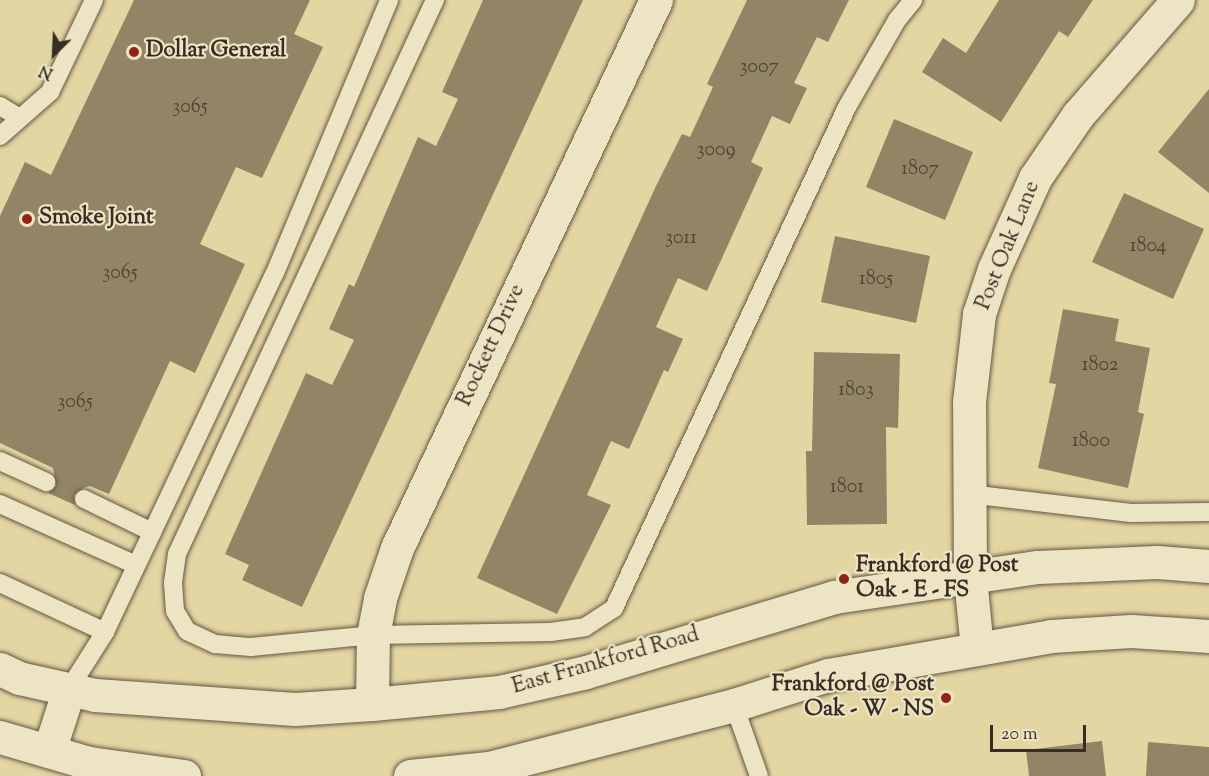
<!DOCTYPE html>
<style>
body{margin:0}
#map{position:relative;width:1209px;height:776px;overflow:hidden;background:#e4d6a3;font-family:"Sorts Mill Goudy",serif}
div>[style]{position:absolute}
.building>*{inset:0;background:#918566}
.roads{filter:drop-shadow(0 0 2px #625744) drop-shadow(0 0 2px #625744)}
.lane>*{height:18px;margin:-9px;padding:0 9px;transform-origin:9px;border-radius:9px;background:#ede4c3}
.street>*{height:33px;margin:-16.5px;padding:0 16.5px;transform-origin:16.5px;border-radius:16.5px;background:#ede4c3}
.secondary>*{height:33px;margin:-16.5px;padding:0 16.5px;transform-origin:16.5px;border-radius:16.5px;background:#ede4c3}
.dots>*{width:16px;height:16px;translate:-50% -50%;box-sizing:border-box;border:3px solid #ede4c3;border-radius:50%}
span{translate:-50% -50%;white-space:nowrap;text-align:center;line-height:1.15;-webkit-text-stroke:4.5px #ede4c3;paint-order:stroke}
.number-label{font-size:20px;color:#4e4334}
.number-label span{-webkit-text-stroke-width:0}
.poi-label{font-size:22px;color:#372d24;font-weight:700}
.left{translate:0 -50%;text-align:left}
.right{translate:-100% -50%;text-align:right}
.street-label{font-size:22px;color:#372d24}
.north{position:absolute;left:24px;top:24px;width:60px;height:60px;-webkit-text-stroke:4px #ede4c3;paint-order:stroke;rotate:204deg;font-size:16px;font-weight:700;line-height:24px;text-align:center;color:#372d24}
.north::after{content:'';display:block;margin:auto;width:21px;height:27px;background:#372d24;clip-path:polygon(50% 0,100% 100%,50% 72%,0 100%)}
.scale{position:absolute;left:990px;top:725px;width:96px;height:27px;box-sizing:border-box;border:3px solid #372d24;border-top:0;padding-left:8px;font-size:18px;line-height:21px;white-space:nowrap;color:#372d24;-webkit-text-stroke:4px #ede4c3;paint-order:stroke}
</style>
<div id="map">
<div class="building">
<div style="clip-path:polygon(134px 0,310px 0,294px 34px,323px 47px,262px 178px,236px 167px,200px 244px,245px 264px,195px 373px,170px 361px,109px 494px,90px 486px,83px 488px,74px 495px,75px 505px,48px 493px,56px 486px,53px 468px,0 443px,0 216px,25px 162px,51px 175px)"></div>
<div style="clip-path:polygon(483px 0,583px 0,302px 607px,242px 580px,249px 565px,225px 554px,306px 373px,332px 385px,354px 340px,329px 329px,349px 284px,354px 287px,418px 137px,436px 146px,458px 99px,442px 92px)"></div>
<div style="clip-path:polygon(747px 0,849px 0,828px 42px,817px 37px,794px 83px,807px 88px,790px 124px,772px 116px,751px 162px,763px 168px,707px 291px,678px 278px,656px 327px,683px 339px,668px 372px,664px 370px,629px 449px,611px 441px,587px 495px,611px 505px,557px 614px,477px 578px,656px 186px,682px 134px,690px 137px,713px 87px,707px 84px)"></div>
<div style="clip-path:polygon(999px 0,1093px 0,1068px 37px,1059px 31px,1001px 122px,922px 72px,943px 38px,966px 53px)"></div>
<div style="clip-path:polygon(1209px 89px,1209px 193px,1158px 152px)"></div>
<div style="clip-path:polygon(894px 119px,973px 152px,945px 220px,866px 187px)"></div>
<div style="clip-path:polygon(1124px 193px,1204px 229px,1173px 299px,1092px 262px)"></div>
<div style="clip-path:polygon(835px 236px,930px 256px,916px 323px,821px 302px)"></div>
<div style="clip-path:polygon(1063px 309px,1119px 319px,1115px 341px,1150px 348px,1138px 412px,1144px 414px,1128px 488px,1038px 468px,1056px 384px,1049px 383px)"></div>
<div style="clip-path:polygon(814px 352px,900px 354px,898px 428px,886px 427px,887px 524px,807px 525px,806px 451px,812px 451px)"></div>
<div style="clip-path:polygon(1102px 741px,1106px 776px,1029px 776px,1026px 750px)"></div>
<div style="clip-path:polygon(1148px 742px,1209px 747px,1209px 776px,1146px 776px)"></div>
</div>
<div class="roads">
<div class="lane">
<div style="left:435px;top:0;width:611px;rotate:114.97deg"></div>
<div style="left:177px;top:554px;width:29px;rotate:98deg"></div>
<div style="left:173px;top:583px;width:28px;rotate:86deg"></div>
<div style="left:175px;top:611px;width:23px;rotate:59deg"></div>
<div style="left:187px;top:631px;width:31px;rotate:25deg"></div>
<div style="left:215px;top:644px;width:36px;rotate:5deg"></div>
<div style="left:251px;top:647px;width:123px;rotate:-5.6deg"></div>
<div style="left:373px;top:635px;width:178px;rotate:-1deg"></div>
<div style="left:551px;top:632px;width:34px;rotate:-8deg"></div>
<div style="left:585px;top:627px;width:35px;rotate:-33deg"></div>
<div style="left:614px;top:608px;width:553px;rotate:-65.06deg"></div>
<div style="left:847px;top:107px;width:100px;rotate:-60.1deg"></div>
<div style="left:897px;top:20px;width:26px;rotate:-51deg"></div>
<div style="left:0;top:106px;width:23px;rotate:31deg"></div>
<div style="left:0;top:136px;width:67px;rotate:-41.3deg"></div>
<div style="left:50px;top:92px;width:102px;rotate:-64.4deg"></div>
<div style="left:0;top:461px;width:51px;rotate:24.5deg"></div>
<div style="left:969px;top:494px;width:163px;rotate:6.7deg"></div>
<div style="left:1131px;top:513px;width:78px;rotate:-0.7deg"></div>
<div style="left:84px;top:499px;width:76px;rotate:25.9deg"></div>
<div style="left:0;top:504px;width:149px;rotate:24.2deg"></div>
<div style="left:0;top:583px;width:116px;rotate:25deg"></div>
<div style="left:105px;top:632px;width:397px;rotate:-64.7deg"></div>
<div style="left:275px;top:273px;width:296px;rotate:-67.3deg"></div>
<div style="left:69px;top:689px;width:67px;rotate:-57.7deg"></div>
<div style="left:734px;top:705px;width:75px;rotate:70.6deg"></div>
</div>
<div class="street">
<div style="left:977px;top:649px;width:72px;rotate:-95.6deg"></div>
<div style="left:970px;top:577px;width:175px;rotate:-90.3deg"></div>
<div style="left:969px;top:402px;width:89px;rotate:-83.5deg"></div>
<div style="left:979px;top:314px;width:47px;rotate:-71.6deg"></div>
<div style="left:994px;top:269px;width:100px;rotate:-65.7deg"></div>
<div style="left:1035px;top:178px;width:76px;rotate:-55.7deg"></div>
<div style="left:1078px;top:115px;width:152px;rotate:-49deg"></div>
<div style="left:372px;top:704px;width:69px;rotate:-89.2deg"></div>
<div style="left:373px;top:635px;width:38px;rotate:-79deg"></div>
<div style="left:380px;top:598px;width:53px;rotate:-71.2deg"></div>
<div style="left:397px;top:548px;width:606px;rotate:-64.7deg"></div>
</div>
<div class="secondary">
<div style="left:0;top:669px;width:21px;rotate:25deg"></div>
<div style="left:19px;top:678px;width:78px;rotate:12.6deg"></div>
<div style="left:95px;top:695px;width:200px;rotate:4deg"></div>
<div style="left:295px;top:709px;width:77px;rotate:-3.7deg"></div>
<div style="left:372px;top:704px;width:128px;rotate:-5.4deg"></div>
<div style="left:499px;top:692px;width:89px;rotate:-12.9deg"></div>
<div style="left:586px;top:672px;width:259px;rotate:-16.8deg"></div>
<div style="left:834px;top:597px;width:206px;rotate:-8.4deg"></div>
<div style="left:1038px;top:567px;width:119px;rotate:-2.4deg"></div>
<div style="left:1157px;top:562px;width:52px;rotate:4.4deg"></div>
<div style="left:0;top:737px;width:93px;rotate:16.3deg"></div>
<div style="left:89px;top:763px;width:96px;rotate:7.8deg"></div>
<div style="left:49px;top:751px;width:65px;rotate:-72.1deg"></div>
<div style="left:410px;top:776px;width:79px;rotate:-5.8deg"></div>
<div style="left:489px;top:768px;width:253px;rotate:-14.4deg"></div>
<div style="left:734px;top:705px;width:99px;rotate:-17.7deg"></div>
<div style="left:828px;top:675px;width:226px;rotate:-9.9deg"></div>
<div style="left:1051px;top:636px;width:80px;rotate:-3.6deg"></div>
<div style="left:1131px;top:631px;width:78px;rotate:3.7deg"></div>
</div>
</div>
<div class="dots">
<div style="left:134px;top:52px;background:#8f2418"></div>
<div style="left:27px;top:219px;background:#8f2418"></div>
<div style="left:844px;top:579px;background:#8f2418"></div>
<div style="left:946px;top:698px;background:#8f2418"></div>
</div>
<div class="number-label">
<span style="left:759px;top:67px">3007</span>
<span style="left:190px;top:107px">3065</span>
<span style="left:716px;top:150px">3009</span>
<span style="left:920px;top:169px">1807</span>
<span style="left:681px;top:238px">3011</span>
<span style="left:1148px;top:246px">1804</span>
<span style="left:120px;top:273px">3065</span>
<span style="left:876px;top:279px">1805</span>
<span style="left:1100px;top:365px">1802</span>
<span style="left:856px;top:390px">1803</span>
<span style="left:75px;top:402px">3065</span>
<span style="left:1091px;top:441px">1800</span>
<span style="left:847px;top:487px">1801</span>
</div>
<div class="poi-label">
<span class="left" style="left:146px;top:52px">Dollar General</span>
<span class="left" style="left:39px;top:219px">Smoke Joint</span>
<span class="left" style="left:856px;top:579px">Frankford @ Post<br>Oak - E - FS</span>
<span class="right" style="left:934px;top:698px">Frankford @ Post<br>Oak - W - NS</span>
</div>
<div class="street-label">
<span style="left:1009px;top:246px;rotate:-68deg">Post Oak Lane</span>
<span style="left:492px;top:346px;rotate:-65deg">Rockett Drive</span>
<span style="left:606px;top:662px;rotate:-16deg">East Frankford Road</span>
</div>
<div class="north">N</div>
<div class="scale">20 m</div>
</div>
